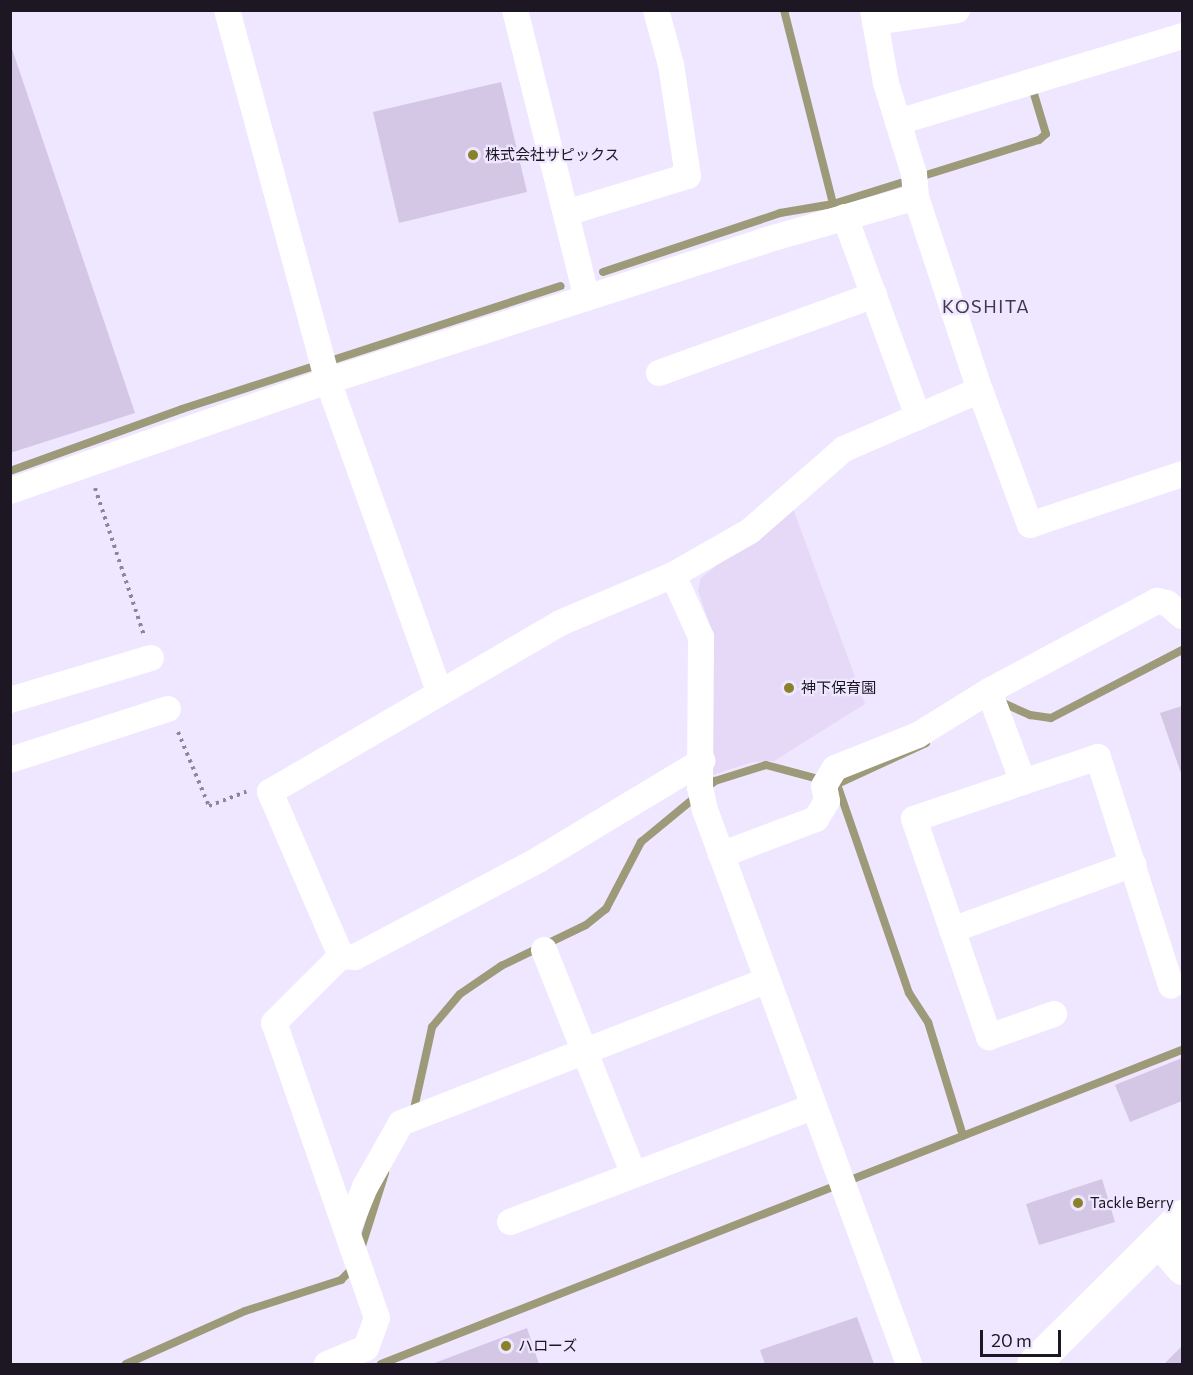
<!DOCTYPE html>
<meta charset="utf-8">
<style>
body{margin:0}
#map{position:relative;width:1193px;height:1375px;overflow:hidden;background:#efe6ff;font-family:Commissioner,"Noto Sans JP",sans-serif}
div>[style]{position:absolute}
.built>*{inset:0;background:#e5d9f7}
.stream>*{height:8px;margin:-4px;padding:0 4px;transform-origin:4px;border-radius:4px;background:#9c9a79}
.building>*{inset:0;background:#d3c7e5}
.path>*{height:4px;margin-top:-2px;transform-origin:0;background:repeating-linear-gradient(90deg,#8d8598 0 3px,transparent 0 7.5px)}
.minor>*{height:26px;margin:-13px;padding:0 13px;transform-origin:13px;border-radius:13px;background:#fff}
.tertiary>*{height:33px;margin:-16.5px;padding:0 16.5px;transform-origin:16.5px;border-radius:16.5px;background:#fff}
.trunk>*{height:33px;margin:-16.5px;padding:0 16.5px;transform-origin:16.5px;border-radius:16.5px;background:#fff}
.dots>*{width:16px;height:16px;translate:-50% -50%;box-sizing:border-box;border:3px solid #efe6ff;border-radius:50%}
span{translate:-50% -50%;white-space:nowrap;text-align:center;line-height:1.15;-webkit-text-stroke:4.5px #efe6ff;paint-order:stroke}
.poi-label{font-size:15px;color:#1c1722}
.left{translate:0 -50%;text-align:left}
.quarter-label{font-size:18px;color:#41374f;letter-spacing:1.5px}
.frame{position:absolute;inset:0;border:12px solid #1c1722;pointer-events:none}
.scale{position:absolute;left:980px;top:1330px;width:81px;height:27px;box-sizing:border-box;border:3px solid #1c1722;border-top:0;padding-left:8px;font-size:18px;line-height:21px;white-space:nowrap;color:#1c1722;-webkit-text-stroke:4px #efe6ff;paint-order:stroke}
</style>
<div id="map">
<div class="built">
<div style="clip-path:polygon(792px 506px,865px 704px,774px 761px,753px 762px,712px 775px,711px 629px,698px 590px,701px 578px)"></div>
</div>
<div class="stream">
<div style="left:784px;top:10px;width:200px;rotate:75.8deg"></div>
<div style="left:603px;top:272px;width:187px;rotate:-18.4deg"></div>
<div style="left:780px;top:213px;width:54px;rotate:-9.6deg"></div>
<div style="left:833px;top:204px;width:216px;rotate:-17.3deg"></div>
<div style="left:1039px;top:140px;width:9px;rotate:-41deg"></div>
<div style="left:1046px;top:134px;width:42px;rotate:-106.7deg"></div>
<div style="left:10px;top:471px;width:183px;rotate:-19.8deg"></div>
<div style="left:182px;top:409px;width:398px;rotate:-18deg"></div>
<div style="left:1003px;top:703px;width:30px;rotate:24deg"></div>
<div style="left:1030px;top:715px;width:21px;rotate:8deg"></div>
<div style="left:1051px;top:718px;width:148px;rotate:-27.4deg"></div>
<div style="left:837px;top:784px;width:221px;rotate:71deg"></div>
<div style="left:909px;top:993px;width:35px;rotate:57deg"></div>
<div style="left:928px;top:1022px;width:119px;rotate:72.9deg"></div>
<div style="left:413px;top:1113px;width:88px;rotate:-77.5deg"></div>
<div style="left:432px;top:1027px;width:43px;rotate:-49.7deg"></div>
<div style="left:460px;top:994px;width:50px;rotate:-34.3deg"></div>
<div style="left:501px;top:966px;width:94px;rotate:-25.8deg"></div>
<div style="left:586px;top:925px;width:26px;rotate:-39deg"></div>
<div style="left:606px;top:909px;width:76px;rotate:-62.4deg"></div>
<div style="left:641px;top:842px;width:96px;rotate:-39.5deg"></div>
<div style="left:715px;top:781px;width:53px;rotate:-17.4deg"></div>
<div style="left:766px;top:765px;width:73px;rotate:15deg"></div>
<div style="left:837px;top:784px;width:98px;rotate:-24.7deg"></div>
<div style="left:360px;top:1252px;width:83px;rotate:-72.4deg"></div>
<div style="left:126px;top:1364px;width:130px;rotate:-24deg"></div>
<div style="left:245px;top:1311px;width:101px;rotate:-17.9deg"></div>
<div style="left:341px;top:1280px;width:18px;rotate:-45deg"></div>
<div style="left:381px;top:1364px;width:860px;rotate:-21.41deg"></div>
</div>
<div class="building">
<div style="clip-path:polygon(10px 43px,135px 413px,10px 453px)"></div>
<div style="clip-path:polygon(501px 82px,527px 192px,399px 223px,373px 112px)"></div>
<div style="clip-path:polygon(1182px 706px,1182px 776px,1160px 713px)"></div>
<div style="clip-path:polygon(1182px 1058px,1182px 1101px,1130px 1122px,1115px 1085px)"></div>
<div style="clip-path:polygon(1102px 1179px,1115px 1222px,1039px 1245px,1026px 1204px)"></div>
<div style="clip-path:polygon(857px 1317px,874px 1364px,765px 1364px,760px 1350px)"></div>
<div style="clip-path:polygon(527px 1328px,539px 1364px,432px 1364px)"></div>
<div style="clip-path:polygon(1182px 1346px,1182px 1364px,1164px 1364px)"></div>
</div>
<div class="path">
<div style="left:95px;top:488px;width:155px;rotate:71.6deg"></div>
<div style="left:178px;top:732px;width:80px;rotate:67.3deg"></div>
<div style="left:209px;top:806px;width:40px;rotate:-21deg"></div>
</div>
<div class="minor">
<div style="left:227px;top:10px;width:385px;rotate:74.8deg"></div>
<div style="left:328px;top:381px;width:329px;rotate:70.3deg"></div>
<div style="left:515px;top:10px;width:297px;rotate:76deg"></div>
<div style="left:873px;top:10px;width:74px;rotate:79.9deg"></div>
<div style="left:886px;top:83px;width:95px;rotate:72.9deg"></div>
<div style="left:914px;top:174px;width:23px;rotate:85deg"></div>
<div style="left:916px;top:197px;width:203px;rotate:71.7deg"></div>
<div style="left:980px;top:390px;width:144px;rotate:69.7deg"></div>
<div style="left:1030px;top:525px;width:160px;rotate:-18.5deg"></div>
<div style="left:875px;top:22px;width:83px;rotate:-8.3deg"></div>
<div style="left:898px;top:122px;width:297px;rotate:-16.8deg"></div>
<div style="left:566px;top:213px;width:127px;rotate:-16.9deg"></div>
<div style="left:688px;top:176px;width:112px;rotate:-98.7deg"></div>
<div style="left:671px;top:65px;width:57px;rotate:-105.3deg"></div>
<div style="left:845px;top:217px;width:213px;rotate:69.9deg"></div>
<div style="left:659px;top:373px;width:229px;rotate:-19.9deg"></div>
<div style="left:10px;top:491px;width:336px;rotate:-19.1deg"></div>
<div style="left:328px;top:381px;width:457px;rotate:-17.8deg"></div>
<div style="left:763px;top:241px;width:159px;rotate:-16deg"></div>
<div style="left:673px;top:575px;width:68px;rotate:65.7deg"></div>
<div style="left:701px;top:637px;width:150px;rotate:90.4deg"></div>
<div style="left:700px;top:787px;width:24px;rotate:78deg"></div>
<div style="left:705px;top:810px;width:590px;rotate:69.78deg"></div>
<div style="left:989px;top:691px;width:97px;rotate:69.5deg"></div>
<div style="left:1023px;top:782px;width:79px;rotate:-18.4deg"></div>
<div style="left:1098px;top:757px;width:240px;rotate:72.3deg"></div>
<div style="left:10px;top:700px;width:147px;rotate:-16.6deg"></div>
<div style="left:10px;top:760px;width:166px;rotate:-17.9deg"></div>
<div style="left:1023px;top:782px;width:115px;rotate:161.3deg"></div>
<div style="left:914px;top:819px;width:231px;rotate:71deg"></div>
<div style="left:989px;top:1037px;width:69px;rotate:-19.5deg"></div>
<div style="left:721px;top:855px;width:102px;rotate:-20.8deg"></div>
<div style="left:816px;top:819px;width:21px;rotate:-59deg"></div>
<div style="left:827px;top:801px;width:15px;rotate:-101deg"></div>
<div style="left:824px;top:786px;width:21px;rotate:-59deg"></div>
<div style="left:835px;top:768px;width:89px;rotate:-21.7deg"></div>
<div style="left:918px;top:735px;width:84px;rotate:-31.8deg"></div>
<div style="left:989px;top:691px;width:191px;rotate:-28.2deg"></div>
<div style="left:1157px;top:601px;width:10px;rotate:11deg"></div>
<div style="left:1167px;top:603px;width:20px;rotate:41deg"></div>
<div style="left:952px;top:930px;width:193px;rotate:-20deg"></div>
<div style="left:544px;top:950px;width:242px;rotate:68.2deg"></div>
<div style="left:341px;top:956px;width:14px;rotate:4deg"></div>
<div style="left:355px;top:957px;width:207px;rotate:-27.9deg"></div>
<div style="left:538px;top:860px;width:192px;rotate:-31.1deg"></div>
<div style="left:510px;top:1222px;width:324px;rotate:-20.8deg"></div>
<div style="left:347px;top:1231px;width:48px;rotate:-67.8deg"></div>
<div style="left:365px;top:1187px;width:73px;rotate:-60.6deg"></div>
<div style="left:401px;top:1123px;width:393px;rotate:-21.3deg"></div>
<div style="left:327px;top:1364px;width:42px;rotate:-22.3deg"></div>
<div style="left:366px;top:1348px;width:32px;rotate:-70deg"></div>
<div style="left:377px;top:1318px;width:312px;rotate:-109.2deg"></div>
<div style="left:274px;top:1023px;width:95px;rotate:-45deg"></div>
<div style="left:341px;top:956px;width:179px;rotate:-113.4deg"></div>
<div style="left:270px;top:792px;width:336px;rotate:-30.2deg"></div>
<div style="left:560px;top:623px;width:123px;rotate:-23deg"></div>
<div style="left:673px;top:575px;width:89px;rotate:-29.7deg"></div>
<div style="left:750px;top:531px;width:125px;rotate:-41.1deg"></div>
<div style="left:844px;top:449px;width:148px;rotate:-23.5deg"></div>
</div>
<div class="tertiary">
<div style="left:1158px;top:1240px;width:37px;rotate:49deg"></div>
</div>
<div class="trunk">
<div style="left:1033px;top:1364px;width:210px;rotate:-44.8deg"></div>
</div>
<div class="dots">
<div style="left:473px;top:155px;background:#89822a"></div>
<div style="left:789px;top:688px;background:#89822a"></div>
<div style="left:1078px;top:1203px;background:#89822a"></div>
<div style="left:506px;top:1346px;background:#89822a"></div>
</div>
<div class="poi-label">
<span class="left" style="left:485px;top:155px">株式会社サピックス</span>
<span class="left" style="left:801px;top:688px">神下保育園</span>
<span class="left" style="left:1090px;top:1203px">Tackle Berry</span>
<span class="left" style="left:518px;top:1346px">ハローズ</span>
</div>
<div class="quarter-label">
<span style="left:986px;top:306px">KOSHITA</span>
</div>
<div class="frame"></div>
<div class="scale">20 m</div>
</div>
